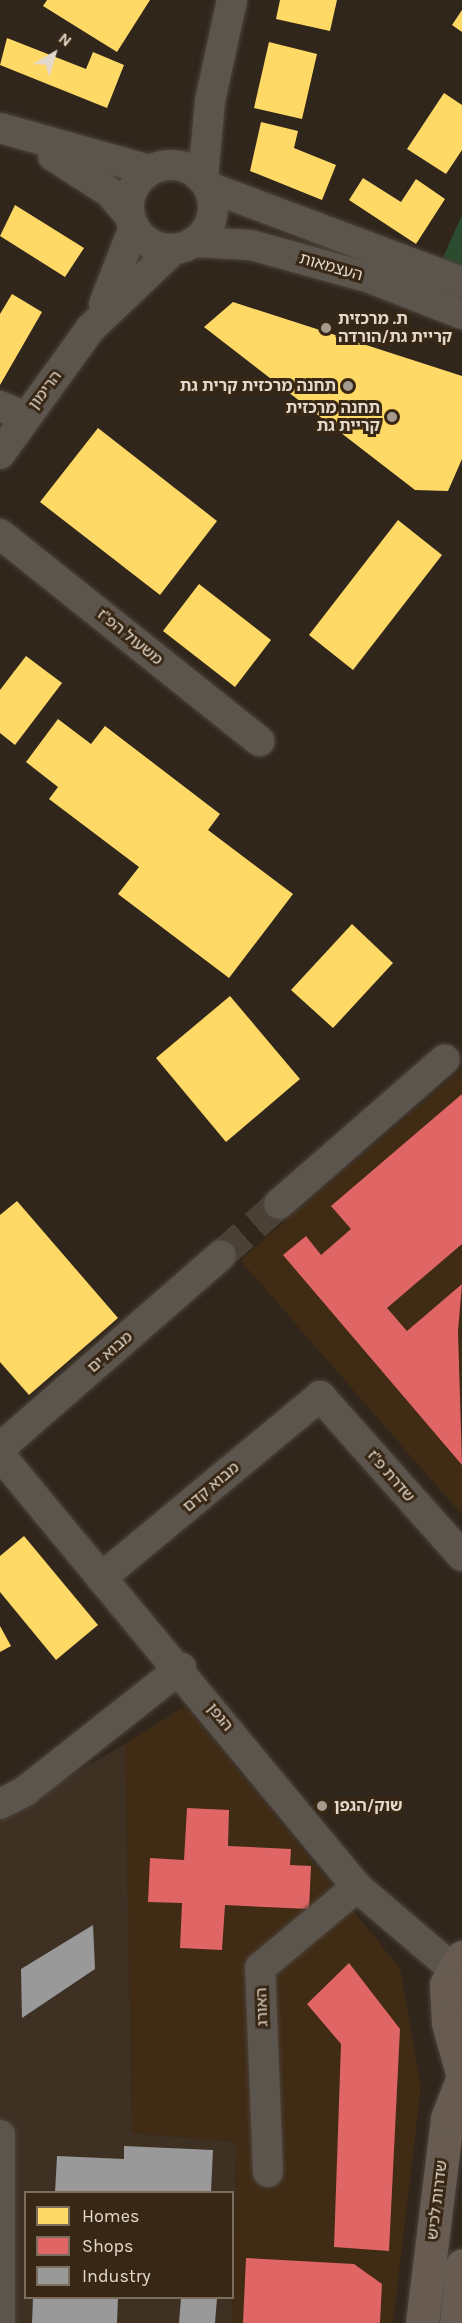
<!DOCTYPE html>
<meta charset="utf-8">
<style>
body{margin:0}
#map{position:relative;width:462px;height:2323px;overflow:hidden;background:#30261c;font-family:Karla,"Noto Sans Hebrew",sans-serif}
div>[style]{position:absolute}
.built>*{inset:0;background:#402b14}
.industrial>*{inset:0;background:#3e3124}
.green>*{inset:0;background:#2b4c2e}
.homes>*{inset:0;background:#ffd966}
.shops>*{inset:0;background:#e06666}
.industry>*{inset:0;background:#999}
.minor-tunnel>*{height:30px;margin-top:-15px;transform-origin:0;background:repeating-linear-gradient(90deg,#4b4136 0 30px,transparent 0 45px)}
.roads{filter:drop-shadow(0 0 2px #4c433b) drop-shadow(0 0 2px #4c433b)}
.minor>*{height:30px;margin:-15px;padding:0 15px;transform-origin:15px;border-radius:15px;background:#5c554d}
.minor>.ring{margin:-15px;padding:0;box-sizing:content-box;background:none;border:30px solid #5c554d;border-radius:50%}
.major>*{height:33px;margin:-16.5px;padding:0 16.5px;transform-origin:16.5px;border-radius:16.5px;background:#685c52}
.dots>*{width:16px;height:16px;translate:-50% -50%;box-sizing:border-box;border:3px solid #382714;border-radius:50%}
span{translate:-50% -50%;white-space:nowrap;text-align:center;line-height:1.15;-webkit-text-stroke:6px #382714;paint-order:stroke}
.street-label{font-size:16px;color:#e3d8cc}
.poi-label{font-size:16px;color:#e3d8cc;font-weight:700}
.left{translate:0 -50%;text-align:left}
.right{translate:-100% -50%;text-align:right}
.legend{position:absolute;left:24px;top:2191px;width:210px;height:108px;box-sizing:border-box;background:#382714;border:2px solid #7c6e5e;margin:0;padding:8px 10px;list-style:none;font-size:18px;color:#e3d8cc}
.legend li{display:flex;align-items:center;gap:12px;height:30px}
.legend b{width:30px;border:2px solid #7c6e5e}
.north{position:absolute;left:24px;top:24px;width:60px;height:60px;-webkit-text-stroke:4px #382714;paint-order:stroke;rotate:38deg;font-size:16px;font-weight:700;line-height:24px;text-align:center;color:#e3d8cc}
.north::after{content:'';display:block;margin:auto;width:21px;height:27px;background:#e3d8cc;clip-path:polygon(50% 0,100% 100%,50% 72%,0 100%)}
</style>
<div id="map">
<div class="built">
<div style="clip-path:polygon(462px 1069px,462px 1515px,240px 1260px)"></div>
<div style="clip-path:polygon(185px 1706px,400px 1968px,421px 2087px,393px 2323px,232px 2323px,236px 2142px,132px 2133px,125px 1744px)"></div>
</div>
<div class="industrial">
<div style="clip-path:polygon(125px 1744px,132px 2133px,236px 2142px,233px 2283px,232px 2192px,26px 2192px,26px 2298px,232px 2298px,232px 2323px,0 2323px,0 1817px)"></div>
</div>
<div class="green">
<div style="clip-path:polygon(462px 215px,462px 269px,441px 262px)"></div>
</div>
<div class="homes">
<div style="clip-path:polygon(47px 0,150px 0,117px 52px,43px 6px)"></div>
<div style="clip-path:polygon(280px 0,337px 0,330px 31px,276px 19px)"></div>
<div style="clip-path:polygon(462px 10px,462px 32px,452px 25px)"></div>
<div style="clip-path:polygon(7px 38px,86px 69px,93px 52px,124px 65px,107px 108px,0 65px)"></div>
<div style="clip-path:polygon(269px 42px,317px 54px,302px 119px,254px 108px)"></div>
<div style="clip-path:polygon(444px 93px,462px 105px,462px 150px,446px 174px,407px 149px)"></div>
<div style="clip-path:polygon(261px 122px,298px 131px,294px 148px,336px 165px,322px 200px,250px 171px)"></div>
<div style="clip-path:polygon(363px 178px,401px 202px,416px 179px,445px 199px,416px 244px,349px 200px)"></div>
<div style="clip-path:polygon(15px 205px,84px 248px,65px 277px,0 236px)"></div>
<div style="clip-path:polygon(12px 294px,42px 312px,0 385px,0 314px)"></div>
<div style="clip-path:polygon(233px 302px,462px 376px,462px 459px,448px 491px,415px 490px,204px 327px)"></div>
<div style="clip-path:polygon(98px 428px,217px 521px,160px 595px,40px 502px)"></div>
<div style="clip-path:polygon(398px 520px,442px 555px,353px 670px,309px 635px)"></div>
<div style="clip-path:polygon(199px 584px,271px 640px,235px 687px,163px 631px)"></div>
<div style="clip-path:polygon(26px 656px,62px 683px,15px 745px,0 733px,0 690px)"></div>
<div style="clip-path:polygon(58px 719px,91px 744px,105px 726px,220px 814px,208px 830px,293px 894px,229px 978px,118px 894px,139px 867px,49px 799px,58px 787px,26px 762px)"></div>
<div style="clip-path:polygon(352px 924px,393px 963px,333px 1028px,291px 990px)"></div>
<div style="clip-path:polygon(230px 996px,300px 1079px,226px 1142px,156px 1058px)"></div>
<div style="clip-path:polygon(17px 1201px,118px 1318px,29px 1395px,0 1362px,0 1215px)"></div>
<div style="clip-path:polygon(24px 1536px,98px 1625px,56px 1660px,0 1592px,0 1556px)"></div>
<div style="clip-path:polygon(0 1626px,11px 1646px,0 1652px)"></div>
</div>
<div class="shops">
<div style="clip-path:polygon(462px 1094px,462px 1244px,387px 1308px,407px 1331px,462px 1284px,458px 1331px,462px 1465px,283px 1255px,306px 1236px,321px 1255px,351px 1229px,331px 1206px)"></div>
<div style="clip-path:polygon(187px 1808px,229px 1810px,228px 1846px,291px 1849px,290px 1865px,311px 1866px,309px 1909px,225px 1905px,222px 1950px,180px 1948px,182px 1903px,148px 1902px,150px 1858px,184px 1860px)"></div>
<div style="clip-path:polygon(349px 1963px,400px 2029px,389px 2251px,334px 2247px,341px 2044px,307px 2004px)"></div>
<div style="clip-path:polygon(246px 2258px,354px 2264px,382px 2284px,380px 2323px,243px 2323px)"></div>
</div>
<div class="industry">
<div style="clip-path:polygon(93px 1925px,95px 1969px,22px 2018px,21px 1969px)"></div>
<div style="clip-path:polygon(124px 2146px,213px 2150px,211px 2192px,55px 2192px,57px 2156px,124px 2159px)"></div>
<div style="clip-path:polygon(33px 2298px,118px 2298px,117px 2323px,32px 2323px)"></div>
<div style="clip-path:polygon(181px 2298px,217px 2298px,215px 2323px,179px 2323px)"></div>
</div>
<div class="minor-tunnel">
<div style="left:221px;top:1255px;width:77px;rotate:-41.3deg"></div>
</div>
<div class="roads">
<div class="minor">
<div style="left:0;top:128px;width:155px;rotate:15.7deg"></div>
<div style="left:53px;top:156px;width:67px;rotate:32.7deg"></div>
<div style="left:109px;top:192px;width:30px;rotate:49deg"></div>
<div class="ring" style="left:129px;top:165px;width:54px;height:54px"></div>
<div style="left:203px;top:178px;width:77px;rotate:-84.8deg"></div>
<div style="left:210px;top:101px;width:103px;rotate:-77.7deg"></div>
<div style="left:209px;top:187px;width:270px;rotate:20.6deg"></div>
<div style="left:195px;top:242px;width:56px;rotate:3.1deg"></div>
<div style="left:251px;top:245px;width:123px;rotate:15.5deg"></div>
<div style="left:370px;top:278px;width:99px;rotate:21.4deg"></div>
<div style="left:104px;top:304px;width:83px;rotate:-68.7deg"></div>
<div style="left:0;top:406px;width:27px;rotate:24deg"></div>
<div style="left:0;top:454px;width:155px;rotate:-54.2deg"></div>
<div style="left:91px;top:328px;width:115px;rotate:-43.6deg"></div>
<div style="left:0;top:534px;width:332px;rotate:38.6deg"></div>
<div style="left:279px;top:1204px;width:220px;rotate:-41.1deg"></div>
<div style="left:0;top:1448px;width:293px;rotate:-41.1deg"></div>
<div style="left:0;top:1455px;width:560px;rotate:50.43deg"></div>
<div style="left:357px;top:1887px;width:125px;rotate:40.5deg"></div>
<div style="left:101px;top:1578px;width:285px;rotate:-39.7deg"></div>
<div style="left:320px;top:1396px;width:214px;rotate:48.4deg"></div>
<div style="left:0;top:1804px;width:28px;rotate:-27deg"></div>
<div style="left:25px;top:1791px;width:199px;rotate:-38.3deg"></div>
<div style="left:0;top:2135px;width:188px;rotate:90deg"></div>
<div style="left:268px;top:2172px;width:204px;rotate:-92.2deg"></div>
<div style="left:260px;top:1968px;width:126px;rotate:-39.9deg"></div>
</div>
<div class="major">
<div style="left:462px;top:1957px;width:32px;rotate:120deg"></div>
<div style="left:446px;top:1985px;width:38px;rotate:87deg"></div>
<div style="left:448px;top:2023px;width:52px;rotate:74.4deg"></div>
<div style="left:422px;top:2323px;width:207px;rotate:-83deg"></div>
<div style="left:447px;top:2118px;width:41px;rotate:-68.5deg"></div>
<div style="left:456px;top:2323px;width:58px;rotate:-84.1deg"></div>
</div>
</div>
<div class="dots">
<div style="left:326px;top:328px;background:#a49a8e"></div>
<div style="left:348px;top:386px;background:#a49a8e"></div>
<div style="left:392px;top:417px;background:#a49a8e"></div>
<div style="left:322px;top:1806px;background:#a49a8e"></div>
</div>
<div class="street-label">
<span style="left:331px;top:267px;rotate:16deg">העצמאות</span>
<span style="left:45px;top:390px;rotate:-53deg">הרימון</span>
<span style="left:130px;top:637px;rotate:39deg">משעול הפ"ז</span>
<span style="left:110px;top:1352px;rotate:-41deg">מבוא ים</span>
<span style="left:391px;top:1476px;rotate:49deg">שדרת פ"ז</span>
<span style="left:211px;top:1487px;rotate:-40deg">מבוא קדם</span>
<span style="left:220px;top:1717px;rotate:51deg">הגפן</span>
<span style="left:262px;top:2007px;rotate:-92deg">האורג</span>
<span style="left:437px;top:2200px;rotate:-83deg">שדרות לכיש</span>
</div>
<div class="poi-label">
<span class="left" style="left:338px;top:328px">ת. מרכזית<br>קריית גת/הורדה</span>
<span class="right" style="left:336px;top:386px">תחנה מרכזית קרית גת</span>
<span class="right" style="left:380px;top:417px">תחנה מרכזית<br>קריית גת</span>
<span class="left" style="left:334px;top:1806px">שוק/הגפן</span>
</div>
<ul class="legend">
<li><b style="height:16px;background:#ffd966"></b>Homes</li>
<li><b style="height:16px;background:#e06666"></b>Shops</li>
<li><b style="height:16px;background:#999"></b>Industry</li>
</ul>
<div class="north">N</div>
</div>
